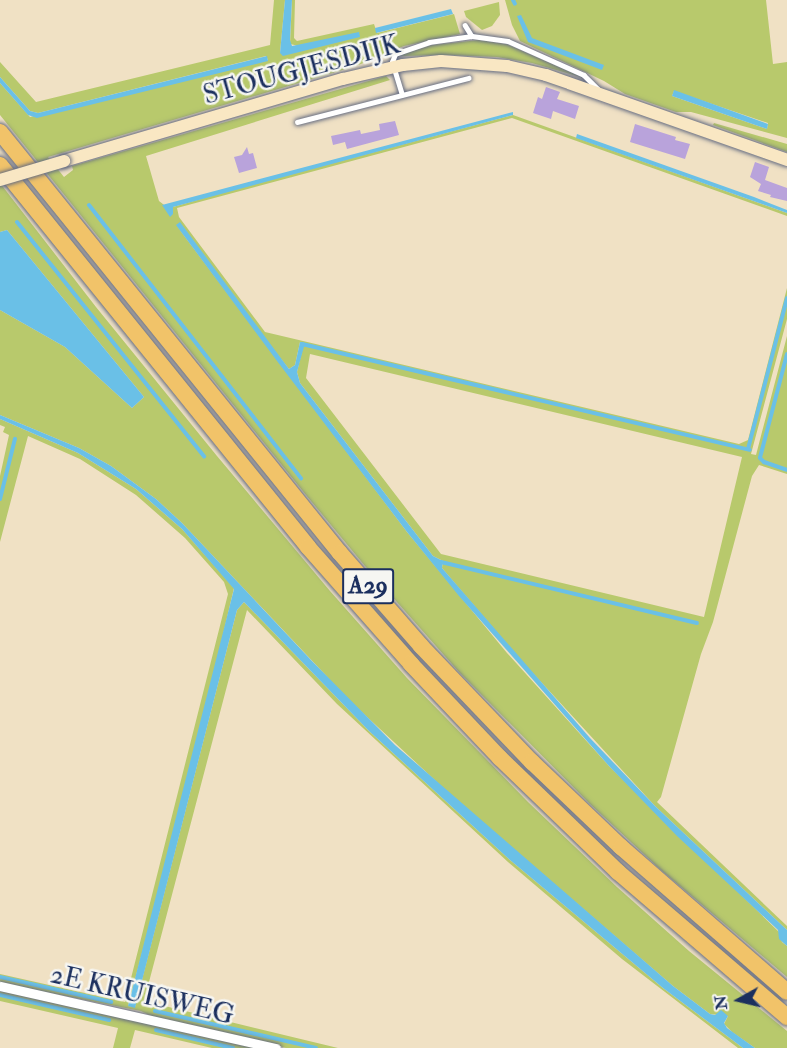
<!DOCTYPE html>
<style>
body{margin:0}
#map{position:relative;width:787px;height:1048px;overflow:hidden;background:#f0e1c4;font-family:"IM FELL Double Pica",serif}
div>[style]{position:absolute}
.green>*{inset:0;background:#b8c96c}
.water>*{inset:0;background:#6ac0e7}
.stream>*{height:4px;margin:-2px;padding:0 2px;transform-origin:2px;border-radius:2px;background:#6ac0e7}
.building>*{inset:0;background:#b9a3db}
.roads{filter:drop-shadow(0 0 2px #666d82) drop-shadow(0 0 2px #666d82)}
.lane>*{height:4.5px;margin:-2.25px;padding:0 2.25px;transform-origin:2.25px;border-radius:2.25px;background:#fff}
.street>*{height:9px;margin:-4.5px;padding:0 4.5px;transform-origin:4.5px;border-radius:4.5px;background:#fff}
.secondary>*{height:12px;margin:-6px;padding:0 6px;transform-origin:6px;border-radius:6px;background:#f9e7c3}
.highway>*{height:16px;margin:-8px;padding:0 8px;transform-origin:8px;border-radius:8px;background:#f1c369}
.bridges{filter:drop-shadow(0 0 2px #666d82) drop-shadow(0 0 2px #666d82)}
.secondary-bridge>*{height:12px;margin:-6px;padding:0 6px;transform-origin:6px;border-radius:6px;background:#f9e7c3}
span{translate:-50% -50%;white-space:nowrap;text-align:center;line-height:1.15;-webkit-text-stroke:5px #f6f6f2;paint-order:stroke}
.shield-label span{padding:2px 4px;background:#f6f6f2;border:2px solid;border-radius:4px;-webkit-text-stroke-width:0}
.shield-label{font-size:24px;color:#1b2f5e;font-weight:700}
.street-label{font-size:26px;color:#1b2f5e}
.north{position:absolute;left:709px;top:970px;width:60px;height:60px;-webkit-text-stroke:4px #f6f6f2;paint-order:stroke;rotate:262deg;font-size:16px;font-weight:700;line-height:24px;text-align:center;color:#1b2f5e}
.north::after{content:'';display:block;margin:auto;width:21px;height:27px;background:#1b2f5e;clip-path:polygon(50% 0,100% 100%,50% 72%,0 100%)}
</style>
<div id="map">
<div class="green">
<div style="clip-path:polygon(evenodd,274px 0,285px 0,280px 53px,299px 46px,290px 44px,292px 0,295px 0,294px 38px,297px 41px,374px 24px,377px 33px,454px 14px,460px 34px,404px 46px,356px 66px,48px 157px,64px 177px,73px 170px,72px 166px,386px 76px,390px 80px,146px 156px,159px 201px,172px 211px,173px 207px,235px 189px,513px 115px,787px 213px,787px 216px,512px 118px,177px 208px,179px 217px,265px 332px,739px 444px,748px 440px,787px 288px,787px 319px,751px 454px,756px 455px,787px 336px,787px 474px,759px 465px,752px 476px,713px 622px,701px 654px,661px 797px,657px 802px,787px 926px,787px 930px,655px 806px,519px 658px,442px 568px,443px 561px,433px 556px,300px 383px,297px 372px,304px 343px,300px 342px,295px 365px,289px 369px,176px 225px,407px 532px,507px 653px,609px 766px,779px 932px,782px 942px,787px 946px,787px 977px,661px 870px,590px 804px,459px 672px,365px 566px,306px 495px,0 115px,0 83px,30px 117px,268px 60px,266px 56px,38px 113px,30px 111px,0 77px,0 62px,36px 102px,270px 45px,274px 0,310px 354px,742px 457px,704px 617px,441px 554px,306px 378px,310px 354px)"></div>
<div style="clip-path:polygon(evenodd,505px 0,766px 0,773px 64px,787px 62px,787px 138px,691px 112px,676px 112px,625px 94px,604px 81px,520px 41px,512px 25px,505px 0,674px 91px,768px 123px,767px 129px,672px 96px,674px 91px)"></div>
<div style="clip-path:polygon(499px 2px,500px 15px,492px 26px,482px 30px,466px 17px,464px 11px)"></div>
<div style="clip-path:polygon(479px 40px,506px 44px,584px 78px,532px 63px,497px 57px,446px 55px,402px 56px,402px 54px,432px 45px)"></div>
<div style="clip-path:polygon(714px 123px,787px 144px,787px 152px,713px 125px)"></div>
<div style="clip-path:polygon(0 183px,96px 307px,217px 456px,330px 591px,407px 678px,528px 802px,617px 887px,689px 951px,787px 1031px,787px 1048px,755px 1048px,732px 1032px,724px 1024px,728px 1016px,710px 1014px,673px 986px,453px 797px,351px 702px,182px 523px,156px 499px,111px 466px,79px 448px,0 415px,0 310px,65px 347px,132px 408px,144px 397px,7px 230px,0 232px)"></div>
<div style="clip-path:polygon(0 419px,78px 453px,136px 489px,182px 529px,234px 588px,197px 745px,128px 1006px,135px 1007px,237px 610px,244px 602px,369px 731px,510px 860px,663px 988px,743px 1048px,738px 1048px,622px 959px,508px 862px,337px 704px,247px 610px,144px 1001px,338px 1048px,286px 1048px,157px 1019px,141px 1011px,0 983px,0 974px,125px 1002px,228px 594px,224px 582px,185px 538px,136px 495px,80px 459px,28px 436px,0 542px,0 476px,9px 435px,3px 432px,5px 427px,0 425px)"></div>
<div style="clip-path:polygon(0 988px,264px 1048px,212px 1048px,135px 1030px,130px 1048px,113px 1048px,118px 1028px,0 1001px)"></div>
</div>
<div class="water">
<div style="clip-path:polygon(285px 0,292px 0,290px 40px,292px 46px,359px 32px,360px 37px,283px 56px,280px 53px)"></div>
<div style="clip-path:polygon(451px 9px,453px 14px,376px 33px,375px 28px)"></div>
<div style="clip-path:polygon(521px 15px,532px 38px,604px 65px,602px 70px,528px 42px,517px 16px)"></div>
<div style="clip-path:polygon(267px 56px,268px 61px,37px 118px,28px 115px,0 83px,0 77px,30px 111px,38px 113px)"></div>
<div style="clip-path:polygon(674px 90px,768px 124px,767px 129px,672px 96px)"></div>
<div style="clip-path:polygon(513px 112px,513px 115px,173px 207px,173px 214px,170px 217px,162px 205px)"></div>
<div style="clip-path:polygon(577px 134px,754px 197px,787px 210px,787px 213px,576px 138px)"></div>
<div style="clip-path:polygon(180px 222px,289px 369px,295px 365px,300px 342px,305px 343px,297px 372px,300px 383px,433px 556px,443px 561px,442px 568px,462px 591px,590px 738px,655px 806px,787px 930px,787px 946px,779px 939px,778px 930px,677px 836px,609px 766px,459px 596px,407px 532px,277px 361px,176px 225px)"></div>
<div style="clip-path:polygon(7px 230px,144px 397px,132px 408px,65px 347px,0 310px,0 232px)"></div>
<div style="clip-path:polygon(0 415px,79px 448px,111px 466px,156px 499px,182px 523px,311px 660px,395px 745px,673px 986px,710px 1014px,715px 1015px,721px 1010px,728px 1016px,724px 1023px,727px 1028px,755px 1048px,743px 1048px,663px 988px,510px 860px,369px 731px,244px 602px,237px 610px,135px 1008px,128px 1006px,234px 589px,182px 529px,136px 489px,78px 453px,0 419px)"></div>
</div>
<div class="stream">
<div style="left:513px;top:0;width:4px;rotate:63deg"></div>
<div style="left:89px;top:205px;width:346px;rotate:52.2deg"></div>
<div style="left:17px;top:222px;width:300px;rotate:51.4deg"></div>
<div style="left:302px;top:344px;width:460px;rotate:13.3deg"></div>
<div style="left:787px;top:354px;width:107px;rotate:104.6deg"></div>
<div style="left:760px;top:458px;width:6px;rotate:45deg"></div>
<div style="left:764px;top:462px;width:24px;rotate:19deg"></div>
<div style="left:748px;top:449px;width:156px;rotate:-75.5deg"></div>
<div style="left:0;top:499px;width:62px;rotate:-76deg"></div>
<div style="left:441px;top:562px;width:263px;rotate:13.4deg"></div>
<div style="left:0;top:977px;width:114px;rotate:12.7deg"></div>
<div style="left:0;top:995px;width:112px;rotate:12.9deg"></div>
<div style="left:155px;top:1011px;width:165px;rotate:12.9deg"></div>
<div style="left:156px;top:1030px;width:79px;rotate:13.2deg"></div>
</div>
<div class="building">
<div style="clip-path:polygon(546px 87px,560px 92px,557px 99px,579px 106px,575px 119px,553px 111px,551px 119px,533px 113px,538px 97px,542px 99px)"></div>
<div style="clip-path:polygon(395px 121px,399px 135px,347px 149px,345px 142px,333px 145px,331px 136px,360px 130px,361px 134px,380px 130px,379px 124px)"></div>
<div style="clip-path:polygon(635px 124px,676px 137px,675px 140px,690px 144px,685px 159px,630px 142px)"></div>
<div style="clip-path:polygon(247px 147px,249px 154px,253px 153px,257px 168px,239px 173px,234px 157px,242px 155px)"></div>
<div style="clip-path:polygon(755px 162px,769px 167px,765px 180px,787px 188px,787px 201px,770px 197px,771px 195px,758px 191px,761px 184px,750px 177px)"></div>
</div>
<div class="roads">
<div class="lane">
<div style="left:465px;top:25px;width:13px;rotate:58deg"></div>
<div style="left:402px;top:95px;width:34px;rotate:-107deg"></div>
<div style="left:392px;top:62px;width:9px;rotate:-69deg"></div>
<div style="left:395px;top:54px;width:36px;rotate:-19deg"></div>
<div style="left:429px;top:42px;width:43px;rotate:-7.9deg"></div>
<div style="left:472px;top:36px;width:36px;rotate:8deg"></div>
<div style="left:508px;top:41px;width:83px;rotate:24.1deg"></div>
<div style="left:584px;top:75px;width:21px;rotate:45deg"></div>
<div style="left:297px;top:122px;width:177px;rotate:-14.4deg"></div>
</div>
<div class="street">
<div style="left:0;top:986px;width:283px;rotate:12.7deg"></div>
</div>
<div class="secondary">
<div style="left:64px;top:161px;width:291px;rotate:-16.4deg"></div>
<div style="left:343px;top:79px;width:62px;rotate:-13.1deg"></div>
<div style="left:403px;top:65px;width:38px;rotate:-6deg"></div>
<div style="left:441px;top:61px;width:66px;rotate:4.3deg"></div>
<div style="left:507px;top:66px;width:40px;rotate:13deg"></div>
<div style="left:546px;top:75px;width:256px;rotate:19.4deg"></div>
</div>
<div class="highway">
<div style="left:0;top:132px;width:541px;rotate:51.08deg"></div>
<div style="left:340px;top:553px;width:123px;rotate:48.9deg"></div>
<div style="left:421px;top:646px;width:161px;rotate:46.3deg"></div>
<div style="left:532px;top:762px;width:123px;rotate:43.7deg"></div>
<div style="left:621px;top:847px;width:220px;rotate:41.1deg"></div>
<div style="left:0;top:165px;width:491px;rotate:51.1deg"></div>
<div style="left:308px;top:547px;width:156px;rotate:48.6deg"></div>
<div style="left:411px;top:664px;width:129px;rotate:46.6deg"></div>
<div style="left:500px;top:758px;width:164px;rotate:44deg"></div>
<div style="left:618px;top:872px;width:223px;rotate:40.6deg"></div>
</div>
</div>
<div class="bridges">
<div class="secondary-bridge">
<div style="left:0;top:180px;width:67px;rotate:-16.5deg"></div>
</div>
</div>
<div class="shield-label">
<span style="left:368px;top:586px">A29</span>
</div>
<div class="street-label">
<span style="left:302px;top:71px;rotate:-15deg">STOUGJESDIJK</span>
<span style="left:142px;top:996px;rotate:13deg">2E KRUISWEG</span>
</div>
<div class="north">N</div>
</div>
